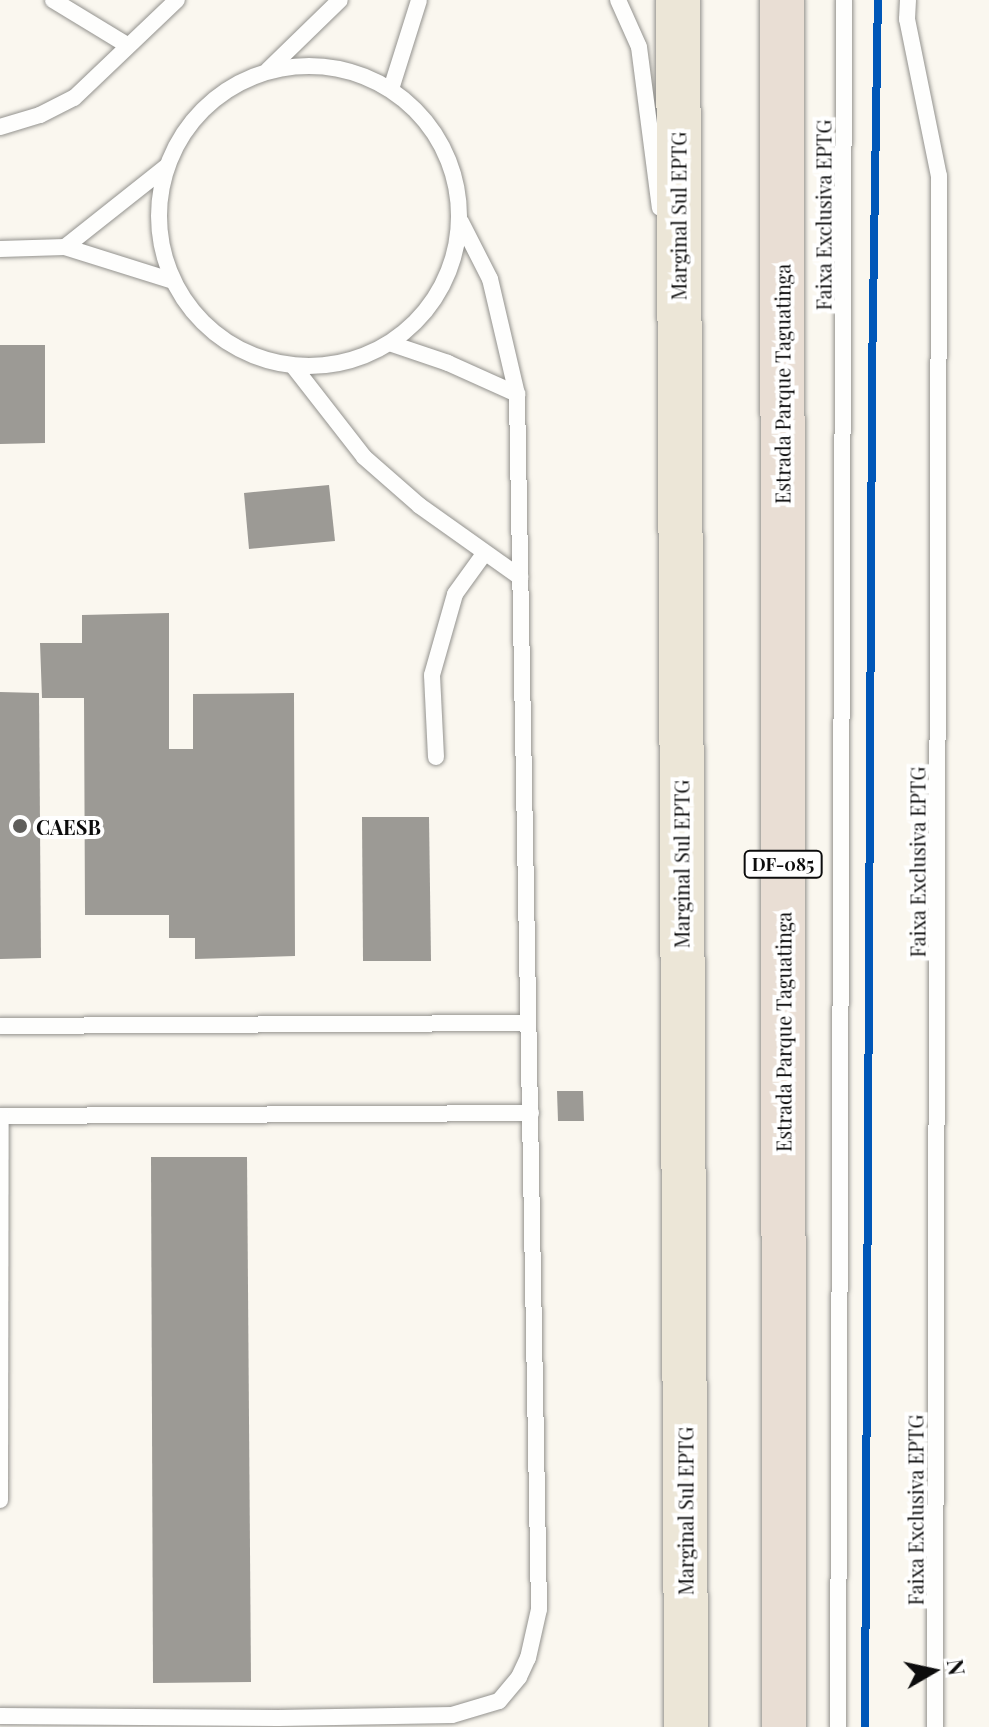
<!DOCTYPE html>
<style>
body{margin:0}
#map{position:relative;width:989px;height:1727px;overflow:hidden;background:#faf7ef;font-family:"Playfair Display",serif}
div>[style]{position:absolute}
.building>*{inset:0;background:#9c9a95}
.roads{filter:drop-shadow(0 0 2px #93928e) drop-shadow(0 0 2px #93928e)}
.lane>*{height:16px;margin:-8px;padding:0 8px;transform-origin:8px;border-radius:8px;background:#fefefd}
.lane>.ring{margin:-8px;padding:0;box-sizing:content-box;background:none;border:16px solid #fefefd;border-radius:50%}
.primary>*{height:44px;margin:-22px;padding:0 22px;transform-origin:22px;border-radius:22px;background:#ece6d7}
.highway>*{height:44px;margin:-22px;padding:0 22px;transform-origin:22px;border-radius:22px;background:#e9ded4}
.cycleway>*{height:8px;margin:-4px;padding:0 4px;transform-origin:4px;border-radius:4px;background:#0057b8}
.dots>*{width:22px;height:22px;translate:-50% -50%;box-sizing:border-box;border:4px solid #fff;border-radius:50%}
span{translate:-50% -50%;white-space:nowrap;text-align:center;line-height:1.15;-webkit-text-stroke:8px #fff;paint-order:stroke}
.shield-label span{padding:2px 6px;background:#fff;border:2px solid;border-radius:6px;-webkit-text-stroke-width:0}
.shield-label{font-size:18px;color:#0c0c0c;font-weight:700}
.street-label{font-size:20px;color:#0c0c0c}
.poi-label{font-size:20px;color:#0c0c0c;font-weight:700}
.left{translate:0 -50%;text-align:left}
.north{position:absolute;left:893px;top:1631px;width:80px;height:80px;-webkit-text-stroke:6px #fff;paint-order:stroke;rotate:81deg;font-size:22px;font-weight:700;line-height:32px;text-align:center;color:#0c0c0c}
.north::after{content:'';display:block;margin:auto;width:28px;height:36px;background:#0c0c0c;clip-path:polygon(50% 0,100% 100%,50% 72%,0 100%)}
</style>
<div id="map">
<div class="building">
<div style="clip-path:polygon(0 345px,45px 345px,45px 443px,0 444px)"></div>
<div style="clip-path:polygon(329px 485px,335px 541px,249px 549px,244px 493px)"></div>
<div style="clip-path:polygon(169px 613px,169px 749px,193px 749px,193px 694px,294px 693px,295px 956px,195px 959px,195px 938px,169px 938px,169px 915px,85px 915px,84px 698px,42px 698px,40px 643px,82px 643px,82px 615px)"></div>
<div style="clip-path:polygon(0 692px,39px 693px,41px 958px,0 959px)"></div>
<div style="clip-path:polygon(362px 817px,429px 817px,431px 961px,363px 961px)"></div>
<div style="clip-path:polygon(557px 1091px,583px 1091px,584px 1121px,558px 1121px)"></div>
<div style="clip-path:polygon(151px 1157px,247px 1157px,251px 1682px,153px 1683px)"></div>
</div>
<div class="roads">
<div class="lane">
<div style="left:53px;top:0;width:87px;rotate:31.3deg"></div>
<div style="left:618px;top:0;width:51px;rotate:65.9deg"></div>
<div style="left:639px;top:47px;width:162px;rotate:82.6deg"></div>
<div style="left:908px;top:0;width:19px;rotate:93deg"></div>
<div style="left:907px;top:19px;width:160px;rotate:78.5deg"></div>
<div style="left:939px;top:176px;width:1551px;rotate:90.15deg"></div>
<div class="ring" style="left:159px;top:66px;width:284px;height:284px"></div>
<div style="left:268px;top:70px;width:100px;rotate:-44.2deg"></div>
<div style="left:391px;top:89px;width:93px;rotate:-72.5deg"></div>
<div style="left:0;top:127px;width:42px;rotate:-16.7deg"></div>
<div style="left:40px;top:115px;width:38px;rotate:-27deg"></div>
<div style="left:74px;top:98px;width:142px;rotate:-43.6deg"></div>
<div style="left:65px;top:247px;width:129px;rotate:-38.4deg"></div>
<div style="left:0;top:249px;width:65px;rotate:-1.8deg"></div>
<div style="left:65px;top:247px;width:113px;rotate:17.5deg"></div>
<div style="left:392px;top:344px;width:59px;rotate:18.7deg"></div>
<div style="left:448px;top:363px;width:76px;rotate:24.2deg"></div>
<div style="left:294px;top:367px;width:114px;rotate:52.1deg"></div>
<div style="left:364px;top:457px;width:74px;rotate:41.2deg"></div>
<div style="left:420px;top:506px;width:123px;rotate:35.4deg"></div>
<div style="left:436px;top:757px;width:82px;rotate:-92.8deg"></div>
<div style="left:432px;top:675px;width:84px;rotate:-74.1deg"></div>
<div style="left:455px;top:594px;width:49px;rotate:-54.1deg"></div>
<div style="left:0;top:1026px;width:528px;rotate:-0.33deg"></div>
<div style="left:0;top:1116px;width:531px;rotate:-0.32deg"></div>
<div style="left:0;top:1500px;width:384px;rotate:-89.9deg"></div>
<div style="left:0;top:1716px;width:278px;rotate:0.4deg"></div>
<div style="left:278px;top:1718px;width:174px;rotate:-1deg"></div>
<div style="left:452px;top:1715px;width:49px;rotate:-16.6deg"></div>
<div style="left:499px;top:1701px;width:31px;rotate:-50deg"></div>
<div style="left:519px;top:1677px;width:21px;rotate:-65deg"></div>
<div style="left:528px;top:1658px;width:50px;rotate:-77.3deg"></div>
<div style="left:539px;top:1609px;width:1215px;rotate:-91.04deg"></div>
<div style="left:517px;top:394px;width:118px;rotate:-103.2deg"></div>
<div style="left:490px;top:279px;width:64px;rotate:-117deg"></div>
<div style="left:838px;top:1727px;width:1727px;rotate:-89.8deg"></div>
</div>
<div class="primary">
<div style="left:678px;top:0;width:1727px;rotate:89.73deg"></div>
</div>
<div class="highway">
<div style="left:782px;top:0;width:1727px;rotate:89.93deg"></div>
</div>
</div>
<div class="cycleway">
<div style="left:865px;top:1727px;width:1352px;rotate:-89.7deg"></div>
<div style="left:872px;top:375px;width:375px;rotate:-89.1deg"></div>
</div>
<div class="dots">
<div style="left:20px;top:826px;background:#5f5e5b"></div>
</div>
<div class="shield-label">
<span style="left:783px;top:864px">DF-085</span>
</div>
<div class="street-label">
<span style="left:823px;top:215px;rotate:-90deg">Faixa Exclusiva EPTG</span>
<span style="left:678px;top:216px;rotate:-90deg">Marginal Sul EPTG</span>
<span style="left:782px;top:384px;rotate:-90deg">Estrada Parque Taguatinga</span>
<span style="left:917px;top:862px;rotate:-90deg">Faixa Exclusiva EPTG</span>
<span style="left:681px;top:864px;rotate:-90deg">Marginal Sul EPTG</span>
<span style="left:783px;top:1032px;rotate:-90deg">Estrada Parque Taguatinga</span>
<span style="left:915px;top:1510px;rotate:-90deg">Faixa Exclusiva EPTG</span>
<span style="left:685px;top:1511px;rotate:-90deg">Marginal Sul EPTG</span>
</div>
<div class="poi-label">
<span class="left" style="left:36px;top:826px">CAESB</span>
</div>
<div class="north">N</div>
</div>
